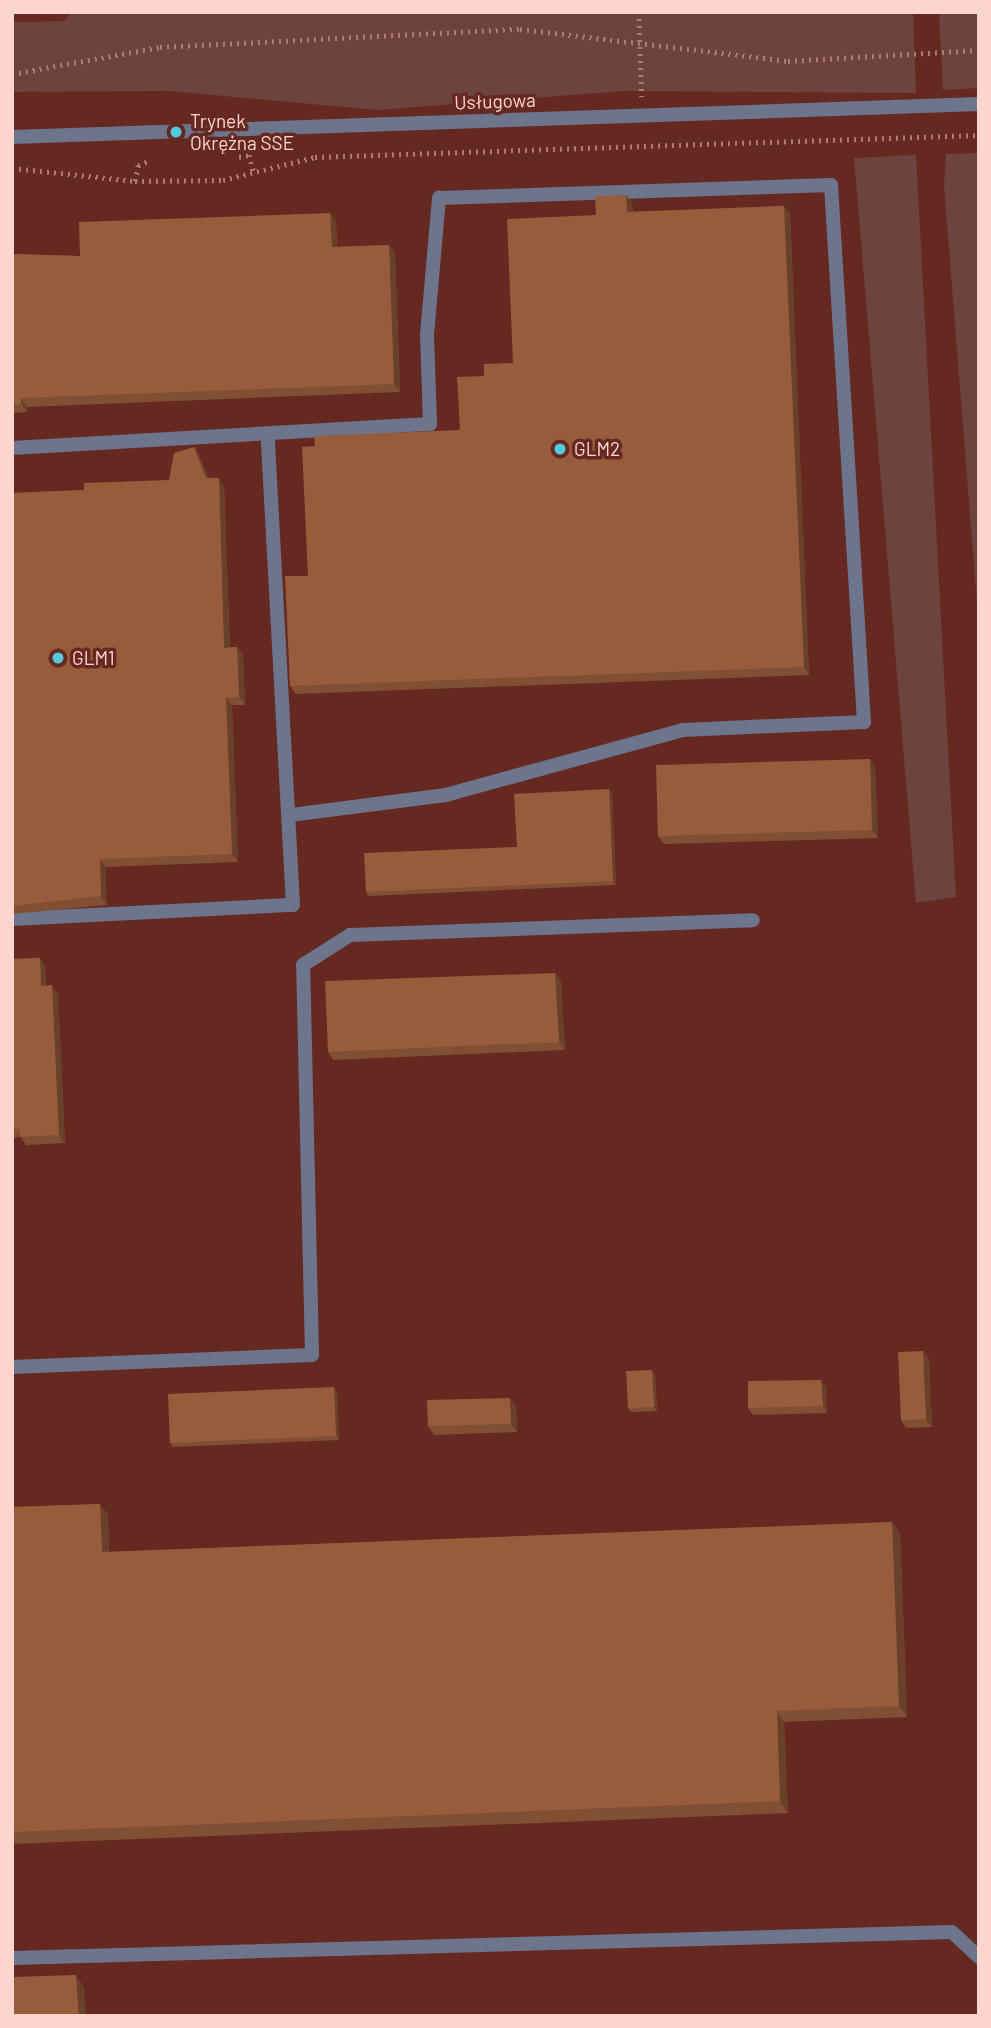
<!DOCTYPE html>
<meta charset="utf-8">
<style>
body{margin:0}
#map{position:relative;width:991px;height:2028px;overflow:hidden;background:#652921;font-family:Barlow,sans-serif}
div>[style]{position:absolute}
.green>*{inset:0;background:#6d433d}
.path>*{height:4.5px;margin-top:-2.25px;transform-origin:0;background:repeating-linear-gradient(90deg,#ac7b73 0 2px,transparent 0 7px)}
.service>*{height:14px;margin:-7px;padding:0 7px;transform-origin:7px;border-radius:7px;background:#6c758c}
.minor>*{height:14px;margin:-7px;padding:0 7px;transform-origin:7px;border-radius:7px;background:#6c758c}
.tertiary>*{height:14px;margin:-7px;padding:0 7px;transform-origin:7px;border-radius:7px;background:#6c758c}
.wall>*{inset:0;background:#814f33}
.shaded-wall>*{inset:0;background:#694029}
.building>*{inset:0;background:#965c3b}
.dots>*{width:19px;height:19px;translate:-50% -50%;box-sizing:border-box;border:4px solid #652921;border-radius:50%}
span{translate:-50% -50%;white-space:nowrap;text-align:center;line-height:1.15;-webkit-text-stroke:7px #652921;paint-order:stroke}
.street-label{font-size:19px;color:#fbd5ce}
.poi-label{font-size:19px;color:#fbd5ce}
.left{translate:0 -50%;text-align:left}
.frame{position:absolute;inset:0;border:14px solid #fbd5ce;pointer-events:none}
</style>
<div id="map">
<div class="green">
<div style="clip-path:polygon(72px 12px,913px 12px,916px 93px,623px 91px,377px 110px,170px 91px,12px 92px,12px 22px,64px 21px)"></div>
<div style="clip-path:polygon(939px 12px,979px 12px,979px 88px,943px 90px)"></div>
<div style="clip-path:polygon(979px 153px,979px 629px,944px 185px,946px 154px)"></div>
<div style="clip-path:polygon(916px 155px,956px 897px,916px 903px,854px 158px)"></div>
</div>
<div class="path">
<div style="left:639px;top:12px;width:85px;rotate:88deg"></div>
<div style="left:12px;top:74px;width:150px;rotate:-10.3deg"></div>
<div style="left:160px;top:47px;width:360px;rotate:-2.9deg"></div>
<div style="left:520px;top:29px;width:270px;rotate:6.8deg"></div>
<div style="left:788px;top:61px;width:191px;rotate:-3.3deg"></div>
<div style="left:239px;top:157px;width:10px;rotate:-11deg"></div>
<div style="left:249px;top:155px;width:18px;rotate:74deg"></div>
<div style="left:12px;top:168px;width:124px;rotate:6deg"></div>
<div style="left:135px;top:181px;width:88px;rotate:-0.7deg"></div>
<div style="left:223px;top:180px;width:95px;rotate:-14deg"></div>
<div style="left:315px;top:157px;width:664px;rotate:-1.9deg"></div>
<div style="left:135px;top:181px;width:16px;rotate:-79deg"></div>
<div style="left:138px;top:165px;width:12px;rotate:-20deg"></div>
</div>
<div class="service">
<div style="left:12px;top:448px;width:419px;rotate:-3.3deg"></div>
<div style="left:430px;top:424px;width:89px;rotate:-91.9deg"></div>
<div style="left:427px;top:335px;width:138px;rotate:-85deg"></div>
<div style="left:439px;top:198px;width:392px;rotate:-1.9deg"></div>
<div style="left:831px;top:185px;width:538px;rotate:86.48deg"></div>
<div style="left:864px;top:722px;width:181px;rotate:177.5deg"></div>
<div style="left:683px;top:730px;width:246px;rotate:164.7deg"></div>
<div style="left:446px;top:795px;width:158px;rotate:172.7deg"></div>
<div style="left:12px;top:919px;width:281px;rotate:-2.9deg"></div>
<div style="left:293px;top:905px;width:469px;rotate:-93.1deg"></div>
<div style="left:312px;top:1355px;width:390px;rotate:-91.3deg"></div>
<div style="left:303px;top:965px;width:56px;rotate:-32.6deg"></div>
<div style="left:350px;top:935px;width:403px;rotate:-2.1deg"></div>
<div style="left:12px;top:1958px;width:940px;rotate:-1.58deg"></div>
<div style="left:952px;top:1932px;width:37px;rotate:43deg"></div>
</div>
<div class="minor">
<div style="left:12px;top:1367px;width:300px;rotate:-2.3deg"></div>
</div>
<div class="tertiary">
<div style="left:12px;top:137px;width:968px;rotate:-1.95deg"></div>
</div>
<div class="wall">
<div style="clip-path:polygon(626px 195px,632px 203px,633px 212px,784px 206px,790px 214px,809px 675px,296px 694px,290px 686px,308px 576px,315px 446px,460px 430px,484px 376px,513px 363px,596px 215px)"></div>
<div style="clip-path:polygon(330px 213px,336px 221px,337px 247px,389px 245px,395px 253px,400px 392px,27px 407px,27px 412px,12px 413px,12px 254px,80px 256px)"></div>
<div style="clip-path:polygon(194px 447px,199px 455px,209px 478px,224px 486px,230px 647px,237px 647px,243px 655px,245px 705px,232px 705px,238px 862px,105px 867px,107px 905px,12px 914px,12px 493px,84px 490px,169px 480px)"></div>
<div style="clip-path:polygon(875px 767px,878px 838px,664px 844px,658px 836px)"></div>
<div style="clip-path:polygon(609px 789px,612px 794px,616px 885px,368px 896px,366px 892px,517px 847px)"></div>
<div style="clip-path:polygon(40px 958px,45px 966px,46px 986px,58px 994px,65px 1143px,26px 1145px,21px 1137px,12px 1138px,12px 959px)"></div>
<div style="clip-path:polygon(555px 973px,561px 981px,565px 1050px,333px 1060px,328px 1052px)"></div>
<div style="clip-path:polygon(923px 1351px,929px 1359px,932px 1427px,906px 1428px,901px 1420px)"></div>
<div style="clip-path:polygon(652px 1370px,655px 1374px,657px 1411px,631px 1412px,628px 1408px)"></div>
<div style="clip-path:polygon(821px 1380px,826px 1387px,827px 1413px,753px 1415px,748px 1408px)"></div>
<div style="clip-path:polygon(337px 1391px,339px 1440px,173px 1447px,170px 1443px)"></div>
<div style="clip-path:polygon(516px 1406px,517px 1432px,434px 1435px,428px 1426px)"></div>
<div style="clip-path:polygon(100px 1504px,108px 1515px,109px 1552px,892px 1522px,900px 1533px,907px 1717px,784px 1722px,788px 1813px,12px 1844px,12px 1507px)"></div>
</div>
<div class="shaded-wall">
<div style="clip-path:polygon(626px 195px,632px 203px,633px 221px,627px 212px)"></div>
<div style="clip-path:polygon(784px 206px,790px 214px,809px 675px,804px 667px)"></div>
<div style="clip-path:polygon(330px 213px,336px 221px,337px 255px,332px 247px)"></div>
<div style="clip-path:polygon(389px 245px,395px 253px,400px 392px,394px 384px)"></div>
<div style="clip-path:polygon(21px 398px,27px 407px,27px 412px,21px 404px)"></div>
<div style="clip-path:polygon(194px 447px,199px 455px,212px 486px,206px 478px)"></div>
<div style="clip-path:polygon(219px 478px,224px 486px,230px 656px,224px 648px)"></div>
<div style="clip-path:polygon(237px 647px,243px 655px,245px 705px,239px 697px)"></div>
<div style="clip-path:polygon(226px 697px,232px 705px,238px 862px,232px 854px)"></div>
<div style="clip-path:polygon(870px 759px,875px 767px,878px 838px,872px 830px)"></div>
<div style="clip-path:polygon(609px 789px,612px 794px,616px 885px,613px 881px)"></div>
<div style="clip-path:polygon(100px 859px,105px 867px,107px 905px,101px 896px)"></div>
<div style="clip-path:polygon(40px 958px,45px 966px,47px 994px,41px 986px)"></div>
<div style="clip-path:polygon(555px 973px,561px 981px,565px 1050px,559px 1042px)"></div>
<div style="clip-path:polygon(52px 985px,58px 994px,65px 1143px,59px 1135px)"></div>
<div style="clip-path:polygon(923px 1351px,929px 1359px,932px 1427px,926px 1419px)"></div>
<div style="clip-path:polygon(652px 1370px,655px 1374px,657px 1411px,654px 1407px)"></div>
<div style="clip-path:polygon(821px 1380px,826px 1387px,827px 1413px,823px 1406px)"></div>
<div style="clip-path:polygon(334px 1387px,337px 1391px,339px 1440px,336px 1436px)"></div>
<div style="clip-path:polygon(510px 1398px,516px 1406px,517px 1432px,511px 1424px)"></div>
<div style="clip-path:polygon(100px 1504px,108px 1515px,109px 1564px,102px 1552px)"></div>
<div style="clip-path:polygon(892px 1522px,900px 1533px,907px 1717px,899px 1706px)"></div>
<div style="clip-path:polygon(777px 1711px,784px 1722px,788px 1813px,780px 1801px)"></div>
<div style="clip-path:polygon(76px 1975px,84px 1987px,86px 2016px,79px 2016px)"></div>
</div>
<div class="building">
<div style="clip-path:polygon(626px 195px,627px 212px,784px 206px,804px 667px,290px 686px,285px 576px,308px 576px,302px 447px,315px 446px,314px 436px,460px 430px,457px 377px,484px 376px,484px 364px,513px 363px,507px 219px,596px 215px,595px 196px)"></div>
<div style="clip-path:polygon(330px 213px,332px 247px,389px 245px,394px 384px,21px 398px,21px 404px,12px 405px,12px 254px,80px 256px,79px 222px)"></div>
<div style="clip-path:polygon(194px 447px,206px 478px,219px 478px,224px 648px,237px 647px,239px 697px,226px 697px,232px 854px,100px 859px,101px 896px,12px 906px,12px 493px,84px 490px,84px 483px,169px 480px,174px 453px)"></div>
<div style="clip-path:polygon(870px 759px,872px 830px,658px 836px,656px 765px)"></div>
<div style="clip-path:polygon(609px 789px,613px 881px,366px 892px,364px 853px,517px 847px,514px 794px)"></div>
<div style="clip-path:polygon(40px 958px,41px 986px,52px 985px,59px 1135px,20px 1137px,20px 1129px,12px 1129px,12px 959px)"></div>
<div style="clip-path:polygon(555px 973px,559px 1042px,328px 1052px,325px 981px)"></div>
<div style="clip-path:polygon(923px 1351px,926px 1419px,901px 1420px,898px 1352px)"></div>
<div style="clip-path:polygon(652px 1370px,654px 1407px,628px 1408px,626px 1371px)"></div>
<div style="clip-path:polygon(821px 1380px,823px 1406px,748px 1408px,748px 1381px)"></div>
<div style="clip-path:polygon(334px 1387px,336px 1436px,170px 1443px,168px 1394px)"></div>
<div style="clip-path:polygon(510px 1398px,511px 1424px,428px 1426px,427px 1400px)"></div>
<div style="clip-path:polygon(100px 1504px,102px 1552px,892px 1522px,899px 1706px,777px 1711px,780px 1801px,12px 1832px,12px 1507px)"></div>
<div style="clip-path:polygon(76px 1975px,79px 2016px,12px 2016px,12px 1977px)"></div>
<div style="clip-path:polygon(915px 2014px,915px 2016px,878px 2016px)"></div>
</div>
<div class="dots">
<div style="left:176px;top:132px;background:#54cadd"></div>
<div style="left:560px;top:449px;background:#54cadd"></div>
<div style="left:58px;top:658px;background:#54cadd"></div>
</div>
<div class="street-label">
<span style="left:495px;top:101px;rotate:-2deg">Usługowa</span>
</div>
<div class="poi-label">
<span class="left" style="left:190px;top:132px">Trynek<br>Okrężna SSE</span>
<span class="left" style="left:574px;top:449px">GLM2</span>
<span class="left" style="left:72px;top:658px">GLM1</span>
</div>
<div class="frame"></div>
</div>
